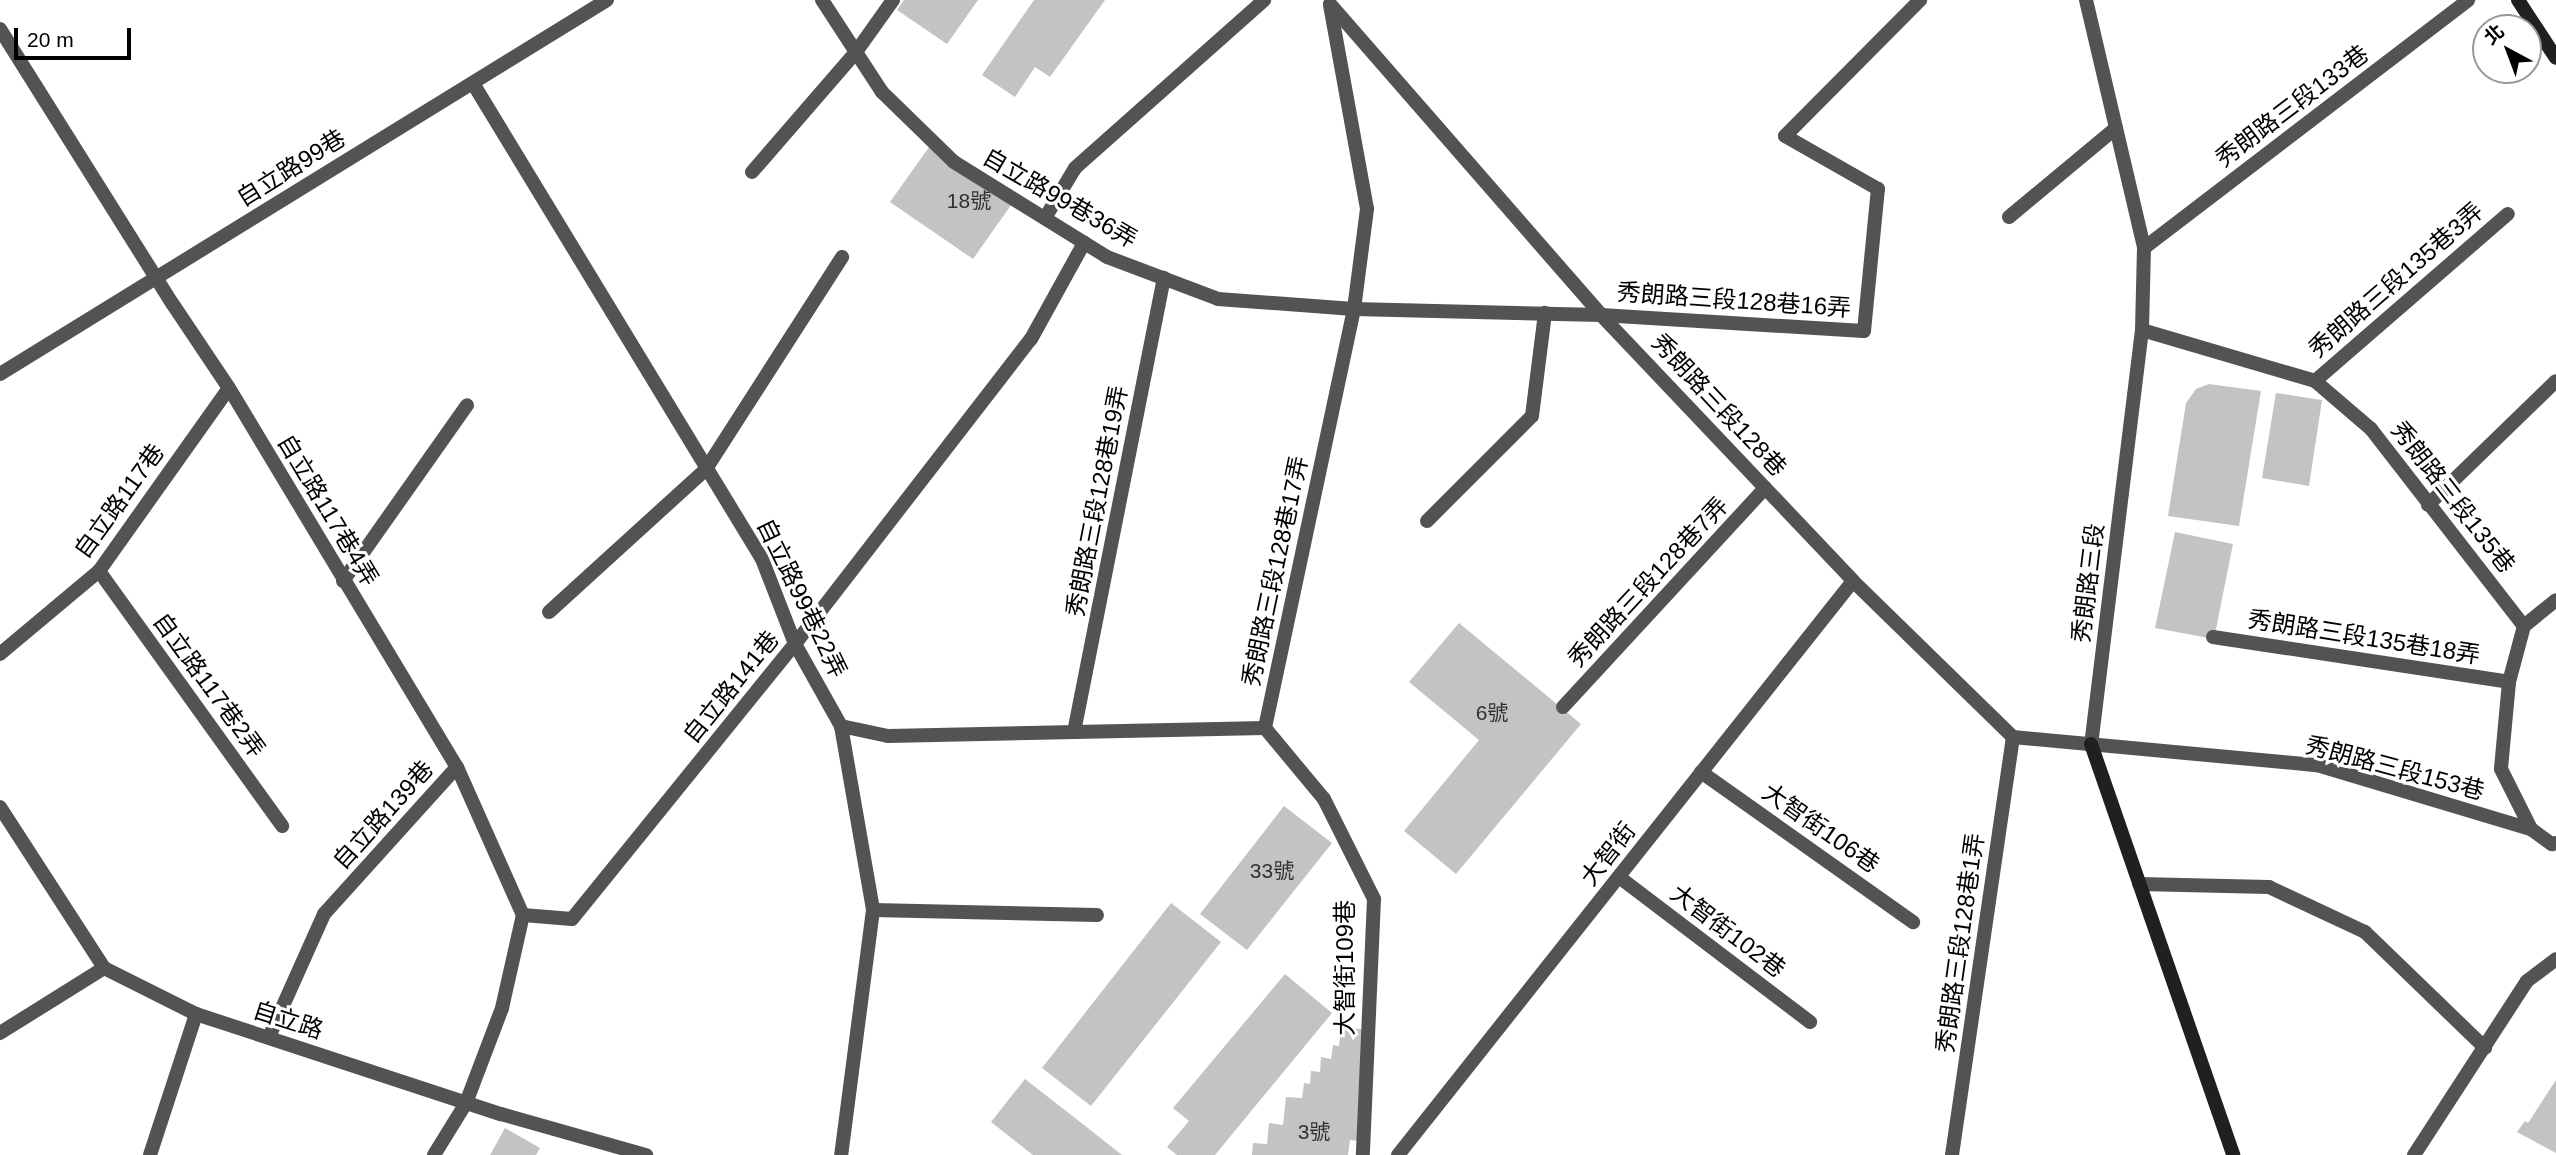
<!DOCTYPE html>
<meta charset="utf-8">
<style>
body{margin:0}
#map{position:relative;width:2556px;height:1155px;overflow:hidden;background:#fff;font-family:Helvetica,"Noto Sans TC",sans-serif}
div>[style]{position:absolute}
.building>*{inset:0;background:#c3c3c3}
.lane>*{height:14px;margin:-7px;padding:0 7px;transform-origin:7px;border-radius:7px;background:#535353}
.street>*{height:14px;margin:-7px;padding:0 7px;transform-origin:7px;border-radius:7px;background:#535353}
.secondary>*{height:14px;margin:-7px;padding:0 7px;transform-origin:7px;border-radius:7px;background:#202020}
span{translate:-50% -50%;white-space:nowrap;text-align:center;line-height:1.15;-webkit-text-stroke:6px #fff;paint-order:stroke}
.number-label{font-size:21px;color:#313131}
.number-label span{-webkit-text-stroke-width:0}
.street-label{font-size:24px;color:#000}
.north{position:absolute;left:2472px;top:14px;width:70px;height:70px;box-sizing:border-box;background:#fff;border:2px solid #999;border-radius:50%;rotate:319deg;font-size:19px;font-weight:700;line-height:28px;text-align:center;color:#000}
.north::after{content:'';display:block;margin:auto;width:24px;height:32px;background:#000;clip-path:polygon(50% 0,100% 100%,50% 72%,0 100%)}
.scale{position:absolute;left:14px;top:28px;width:117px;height:32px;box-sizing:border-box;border:4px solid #000;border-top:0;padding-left:9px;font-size:21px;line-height:24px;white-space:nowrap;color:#000;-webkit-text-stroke:5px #fff;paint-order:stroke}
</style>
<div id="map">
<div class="building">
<div style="clip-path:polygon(904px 0,978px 0,947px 44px,897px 10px)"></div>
<div style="clip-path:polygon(1034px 0,1105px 0,1050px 77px,1035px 67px,1015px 97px,982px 75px)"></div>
<div style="clip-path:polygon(934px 140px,1016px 198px,973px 259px,890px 202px)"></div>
<div style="clip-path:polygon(2209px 384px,2261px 391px,2239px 526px,2168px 516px,2186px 403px,2196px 389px)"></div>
<div style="clip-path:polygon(2276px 393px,2322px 400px,2309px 486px,2262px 478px)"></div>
<div style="clip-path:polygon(2175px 532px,2233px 544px,2214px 639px,2155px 628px)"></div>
<div style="clip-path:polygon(1459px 623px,1581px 724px,1456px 874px,1404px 831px,1479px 740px,1409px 682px)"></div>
<div style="clip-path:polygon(1284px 806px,1332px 843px,1247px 950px,1200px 914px)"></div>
<div style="clip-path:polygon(1171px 903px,1221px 942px,1091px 1106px,1042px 1068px)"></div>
<div style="clip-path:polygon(1285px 974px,1332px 1013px,1215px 1155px,1177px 1155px,1167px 1147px,1189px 1121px,1173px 1108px)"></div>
<div style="clip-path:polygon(1341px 1027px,1370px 1030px,1358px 1141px,1350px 1140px,1348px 1155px,1252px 1155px,1253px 1143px,1267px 1144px,1269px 1123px,1283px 1125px,1286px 1097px,1302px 1098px,1304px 1083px,1310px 1084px,1311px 1071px,1320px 1072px,1321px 1057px,1331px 1059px,1333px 1045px,1339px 1046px)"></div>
<div style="clip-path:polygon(1025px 1079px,1084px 1125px,1122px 1155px,1033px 1155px,991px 1122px)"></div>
<div style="clip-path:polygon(2556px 1080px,2556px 1153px,2517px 1132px,2525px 1121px,2528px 1123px)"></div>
<div style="clip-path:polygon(505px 1128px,540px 1148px,536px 1155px,490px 1155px)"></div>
</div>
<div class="lane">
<div style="left:1330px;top:4px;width:413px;rotate:48.9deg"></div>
<div style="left:1601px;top:315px;width:366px;rotate:46.5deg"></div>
<div style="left:1853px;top:581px;width:223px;rotate:44.3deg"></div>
<div style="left:2013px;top:737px;width:305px;rotate:5.3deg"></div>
<div style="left:2317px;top:765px;width:223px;rotate:16.7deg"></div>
<div style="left:2531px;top:829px;width:26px;rotate:36deg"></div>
<div style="left:2552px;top:844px;width:4px;rotate:-14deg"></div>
<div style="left:1330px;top:5px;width:207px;rotate:79.7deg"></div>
<div style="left:1367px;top:209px;width:101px;rotate:97.4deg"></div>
<div style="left:1354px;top:309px;width:428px;rotate:102deg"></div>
<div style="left:1265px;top:728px;width:92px;rotate:50.3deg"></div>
<div style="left:1324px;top:799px;width:112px;rotate:63.4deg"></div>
<div style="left:1374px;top:899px;width:256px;rotate:92.5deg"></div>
<div style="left:752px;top:172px;width:159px;rotate:-49.1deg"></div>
<div style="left:856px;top:52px;width:64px;rotate:-54.6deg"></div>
<div style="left:2009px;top:217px;width:139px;rotate:-39.8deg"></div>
<div style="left:1045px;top:218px;width:58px;rotate:-59deg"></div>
<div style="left:1075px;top:168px;width:253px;rotate:-41.6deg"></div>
<div style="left:2144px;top:248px;width:408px;rotate:-37.4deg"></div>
<div style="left:2142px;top:330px;width:180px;rotate:16.4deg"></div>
<div style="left:2315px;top:381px;width:74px;rotate:40.6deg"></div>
<div style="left:2371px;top:429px;width:249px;rotate:52.2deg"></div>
<div style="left:2524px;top:626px;width:58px;rotate:105deg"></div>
<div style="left:2509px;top:682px;width:87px;rotate:95.3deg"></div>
<div style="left:2501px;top:769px;width:67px;rotate:63.4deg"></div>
<div style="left:1864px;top:331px;width:143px;rotate:-84.4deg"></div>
<div style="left:1878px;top:189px;width:107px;rotate:-150.3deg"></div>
<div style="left:1785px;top:136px;width:192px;rotate:-45.2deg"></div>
<div style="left:2315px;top:381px;width:255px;rotate:-40.9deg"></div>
<div style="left:2428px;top:505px;width:178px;rotate:-44.1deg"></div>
<div style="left:1427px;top:521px;width:148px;rotate:-45deg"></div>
<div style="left:1532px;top:416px;width:104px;rotate:-82.8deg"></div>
<div style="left:99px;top:571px;width:314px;rotate:54.3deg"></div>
<div style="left:343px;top:581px;width:215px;rotate:-54.8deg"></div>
<div style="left:549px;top:612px;width:212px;rotate:-42.3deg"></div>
<div style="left:706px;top:469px;width:252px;rotate:-57.3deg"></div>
<div style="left:2524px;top:626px;width:41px;rotate:-39.1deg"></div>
<div style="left:2213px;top:637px;width:299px;rotate:8.6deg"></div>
<div style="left:0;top:654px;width:129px;rotate:-40deg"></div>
<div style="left:99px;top:571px;width:224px;rotate:-54.6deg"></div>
<div style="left:1563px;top:707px;width:298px;rotate:-47.3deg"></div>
<div style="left:1074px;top:732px;width:463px;rotate:-78.8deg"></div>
<div style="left:1701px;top:772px;width:260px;rotate:35.3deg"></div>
<div style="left:1619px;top:877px;width:240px;rotate:37.2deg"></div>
<div style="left:2139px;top:884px;width:130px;rotate:1.3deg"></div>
<div style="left:2269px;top:887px;width:106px;rotate:25.1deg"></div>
<div style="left:2365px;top:932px;width:167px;rotate:44deg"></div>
<div style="left:873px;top:910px;width:224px;rotate:1.3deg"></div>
<div style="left:104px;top:968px;width:103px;rotate:26.6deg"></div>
<div style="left:196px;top:1014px;width:321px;rotate:18.2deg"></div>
<div style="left:501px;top:1114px;width:151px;rotate:15.8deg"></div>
<div style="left:269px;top:1037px;width:135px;rotate:-65.9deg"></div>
<div style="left:324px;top:914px;width:198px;rotate:-47.9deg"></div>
<div style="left:150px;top:1155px;width:148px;rotate:-71.9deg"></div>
<div style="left:434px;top:1155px;width:61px;rotate:-58.4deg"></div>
<div style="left:466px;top:1103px;width:102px;rotate:-69.2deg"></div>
<div style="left:502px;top:1008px;width:95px;rotate:-77.3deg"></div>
<div style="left:523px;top:915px;width:49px;rotate:4.7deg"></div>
<div style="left:572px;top:919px;width:354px;rotate:-51deg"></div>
<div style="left:795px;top:644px;width:386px;rotate:-52.3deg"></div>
<div style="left:1031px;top:339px;width:110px;rotate:-61.1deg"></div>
<div style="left:1952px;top:1155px;width:422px;rotate:-81.7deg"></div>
</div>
<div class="street">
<div style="left:822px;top:0;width:110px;rotate:56.9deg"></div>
<div style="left:882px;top:92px;width:100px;rotate:44.2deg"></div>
<div style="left:954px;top:162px;width:180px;rotate:31.8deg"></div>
<div style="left:1107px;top:257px;width:119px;rotate:20.7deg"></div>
<div style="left:1218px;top:299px;width:136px;rotate:4.2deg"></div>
<div style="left:1354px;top:309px;width:247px;rotate:1.4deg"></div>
<div style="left:1601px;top:315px;width:263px;rotate:3.5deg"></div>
<div style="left:2086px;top:0;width:255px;rotate:76.8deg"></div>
<div style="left:2144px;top:248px;width:82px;rotate:91.4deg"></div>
<div style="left:2142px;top:330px;width:417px;rotate:97deg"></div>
<div style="left:0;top:29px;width:324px;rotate:57.9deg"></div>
<div style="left:172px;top:303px;width:102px;rotate:56.2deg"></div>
<div style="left:229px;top:388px;width:442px;rotate:59deg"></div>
<div style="left:457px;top:767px;width:162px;rotate:66deg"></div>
<div style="left:474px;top:85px;width:555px;rotate:58.72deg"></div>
<div style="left:762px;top:559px;width:91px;rotate:68.8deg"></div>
<div style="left:795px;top:644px;width:94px;rotate:60.7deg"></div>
<div style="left:841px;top:726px;width:187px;rotate:80.1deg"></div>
<div style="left:873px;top:910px;width:247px;rotate:97.4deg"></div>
<div style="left:0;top:374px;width:713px;rotate:-31.64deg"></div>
<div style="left:841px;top:726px;width:48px;rotate:12deg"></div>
<div style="left:888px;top:736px;width:377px;rotate:-1.2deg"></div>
<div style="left:0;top:807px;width:192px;rotate:57.1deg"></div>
<div style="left:104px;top:968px;width:123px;rotate:148deg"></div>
<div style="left:1398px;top:1155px;width:732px;rotate:-51.6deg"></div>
<div style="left:2414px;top:1155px;width:207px;rotate:-57deg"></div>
<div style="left:2527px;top:981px;width:36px;rotate:-37deg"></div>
</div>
<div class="secondary">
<div style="left:2518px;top:0;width:69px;rotate:56.8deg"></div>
<div style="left:2091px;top:744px;width:435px;rotate:70.9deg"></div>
</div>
<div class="number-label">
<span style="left:969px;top:201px">18號</span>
<span style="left:1492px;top:713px">6號</span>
<span style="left:1272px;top:871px">33號</span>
<span style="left:1314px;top:1132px">3號</span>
</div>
<div class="street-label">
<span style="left:2292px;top:106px;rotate:-37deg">秀朗路三段133巷</span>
<span style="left:291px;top:168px;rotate:-32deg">自立路99巷</span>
<span style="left:1060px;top:198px;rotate:30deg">自立路99巷36弄</span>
<span style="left:2396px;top:280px;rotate:-41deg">秀朗路三段135巷3弄</span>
<span style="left:1734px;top:300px;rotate:4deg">秀朗路三段128巷16弄</span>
<span style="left:1719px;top:405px;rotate:47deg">秀朗路三段128巷</span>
<span style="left:2453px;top:497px;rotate:52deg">秀朗路三段135巷</span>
<span style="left:119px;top:501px;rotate:-54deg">自立路117巷</span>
<span style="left:1097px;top:501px;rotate:-79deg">秀朗路三段128巷19弄</span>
<span style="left:328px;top:510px;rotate:59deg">自立路117巷4弄</span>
<span style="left:1275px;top:571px;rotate:-78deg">秀朗路三段128巷17弄</span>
<span style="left:1648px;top:582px;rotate:-47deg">秀朗路三段128巷7弄</span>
<span style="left:2088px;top:583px;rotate:-83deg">秀朗路三段</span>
<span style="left:802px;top:598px;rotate:64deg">自立路99巷22弄</span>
<span style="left:2364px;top:637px;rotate:9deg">秀朗路三段135巷18弄</span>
<span style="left:209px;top:685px;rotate:54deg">自立路117巷2弄</span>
<span style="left:731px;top:687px;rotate:-51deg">自立路141巷</span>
<span style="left:2395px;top:768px;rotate:15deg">秀朗路三段153巷</span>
<span style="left:383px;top:815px;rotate:-48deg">自立路139巷</span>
<span style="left:1821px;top:828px;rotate:35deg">大智街106巷</span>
<span style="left:1608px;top:854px;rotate:-52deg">大智街</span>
<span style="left:1728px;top:931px;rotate:37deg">大智街102巷</span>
<span style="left:1960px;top:943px;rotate:-82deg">秀朗路三段128巷1弄</span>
<span style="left:1345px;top:968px;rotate:-90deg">大智街109巷</span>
<span style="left:288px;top:1020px;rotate:18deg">自立路</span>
</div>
<div class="north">北</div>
<div class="scale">20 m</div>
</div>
